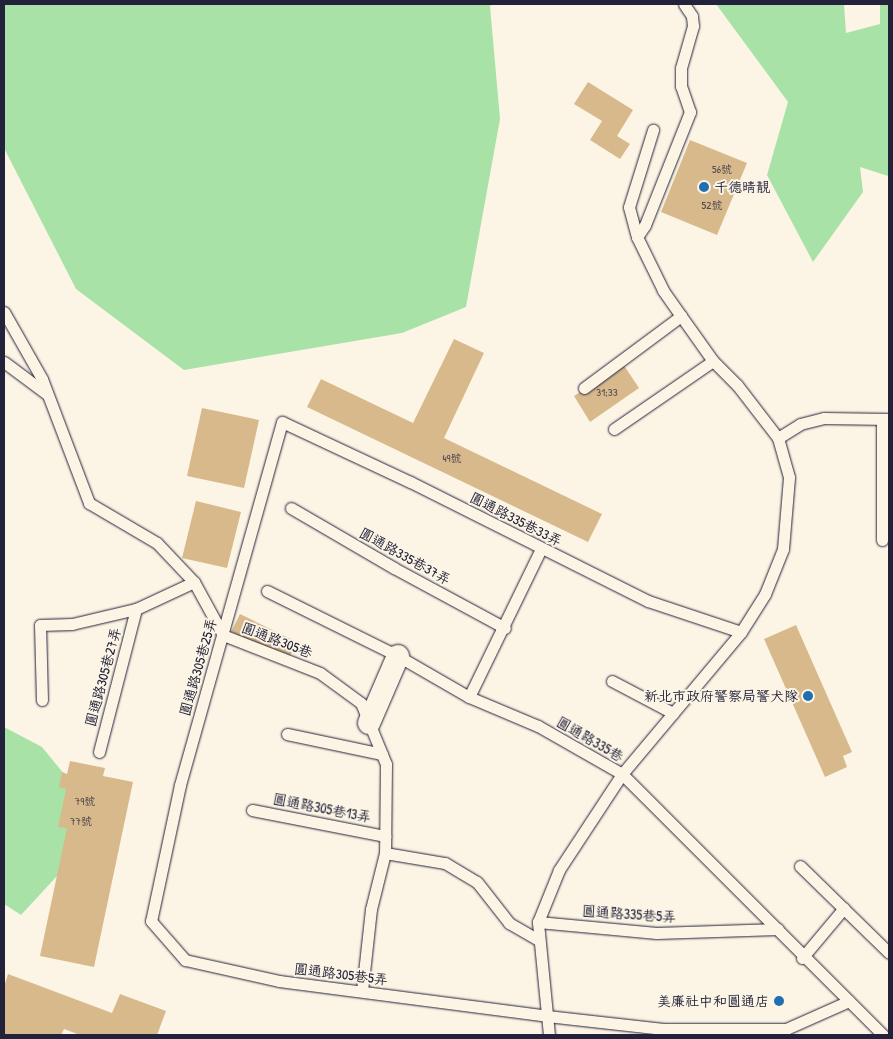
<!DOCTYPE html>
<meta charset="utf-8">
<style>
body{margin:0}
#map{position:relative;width:893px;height:1039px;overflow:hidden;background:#fcf5e5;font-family:"Patrick Hand","LXGW WenKai TC",sans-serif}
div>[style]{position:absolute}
.green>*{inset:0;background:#a9e2a6}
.building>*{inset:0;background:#d8b98c}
.roads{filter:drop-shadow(0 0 1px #22223b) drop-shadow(0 0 1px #22223b)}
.service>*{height:11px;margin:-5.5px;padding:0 5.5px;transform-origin:5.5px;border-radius:5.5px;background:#fcf5e5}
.minor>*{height:22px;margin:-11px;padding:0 11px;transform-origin:11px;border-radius:11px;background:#fcf5e5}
.dots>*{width:14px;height:14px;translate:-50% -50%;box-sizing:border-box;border:2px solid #fcf5e5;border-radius:50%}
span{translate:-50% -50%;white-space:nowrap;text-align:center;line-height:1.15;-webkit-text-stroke:4px #fcf5e5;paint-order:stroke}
.number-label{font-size:11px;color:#50484f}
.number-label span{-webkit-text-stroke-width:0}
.poi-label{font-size:14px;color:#22223b}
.left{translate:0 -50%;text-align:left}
.right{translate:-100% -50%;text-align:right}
.street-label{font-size:14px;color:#22223b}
.frame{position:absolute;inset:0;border:5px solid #22223b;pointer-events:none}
</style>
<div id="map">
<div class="green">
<div style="clip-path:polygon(4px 4px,493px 4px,490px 6px,500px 119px,466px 307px,402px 333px,184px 370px,76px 289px,4px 148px)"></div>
<div style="clip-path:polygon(716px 4px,844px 4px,846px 33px,880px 24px,880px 4px,889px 4px,889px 235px,888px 176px,860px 167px,863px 192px,813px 262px,767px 175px,788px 102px)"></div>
<div style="clip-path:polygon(4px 727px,42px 747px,105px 824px,21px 915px,4px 904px)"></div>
</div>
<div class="building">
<div style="clip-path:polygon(588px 82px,633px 110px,617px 136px,630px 144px,620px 159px,590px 140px,602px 121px,574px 104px)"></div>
<div style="clip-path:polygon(690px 140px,747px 163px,717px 235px,661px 212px)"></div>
<div style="clip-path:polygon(454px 339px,484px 353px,444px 438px,602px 514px,588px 542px,307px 407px,321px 379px,413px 423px)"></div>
<div style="clip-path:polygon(623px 364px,639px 388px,590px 422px,574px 396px)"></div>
<div style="clip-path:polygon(202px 408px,259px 420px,244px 488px,187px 476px)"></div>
<div style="clip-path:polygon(196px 501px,241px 512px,227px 568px,182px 558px)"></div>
<div style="clip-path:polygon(240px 614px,297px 642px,289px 658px,231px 632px)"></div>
<div style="clip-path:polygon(796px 625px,852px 752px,843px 756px,847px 767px,825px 777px,764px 639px)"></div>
<div style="clip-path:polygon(70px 761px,105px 768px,103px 776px,133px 782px,94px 967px,40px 956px,67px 828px,58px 827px,66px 789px,59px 787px,62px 772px,67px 774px)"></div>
<div style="clip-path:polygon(8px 974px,112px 1013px,120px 994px,166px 1011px,157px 1035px,80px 1035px,64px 1029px,61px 1035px,4px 1035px,4px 987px)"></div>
</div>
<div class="roads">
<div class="service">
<div style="left:637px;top:237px;width:14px;rotate:-56deg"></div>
<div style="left:645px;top:225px;width:122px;rotate:-68.3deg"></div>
<div style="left:690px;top:112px;width:28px;rotate:-109deg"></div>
<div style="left:681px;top:86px;width:18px;rotate:-90deg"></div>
<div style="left:681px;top:68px;width:44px;rotate:-74.1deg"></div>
<div style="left:693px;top:26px;width:10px;rotate:-96deg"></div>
<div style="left:692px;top:16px;width:14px;rotate:-124deg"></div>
<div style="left:4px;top:312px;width:77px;rotate:60.4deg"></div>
<div style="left:42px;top:379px;width:133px;rotate:69.2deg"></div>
<div style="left:89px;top:503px;width:79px;rotate:30.5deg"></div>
<div style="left:157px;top:543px;width:54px;rotate:46.5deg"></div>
<div style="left:194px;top:582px;width:60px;rotate:61.3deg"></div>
<div style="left:223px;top:635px;width:104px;rotate:21.4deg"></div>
<div style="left:320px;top:673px;width:51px;rotate:36.2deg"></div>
<div style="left:361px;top:703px;width:66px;rotate:67.7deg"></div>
<div style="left:386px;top:764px;width:89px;rotate:90.6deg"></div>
<div style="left:385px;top:853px;width:58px;rotate:104deg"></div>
<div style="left:371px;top:909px;width:82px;rotate:96.3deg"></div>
<div style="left:4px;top:362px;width:54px;rotate:36.7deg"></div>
<div style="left:584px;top:388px;width:121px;rotate:-36.6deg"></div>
<div style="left:614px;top:429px;width:120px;rotate:-34.5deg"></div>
<div style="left:778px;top:438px;width:26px;rotate:-32deg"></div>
<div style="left:800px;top:424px;width:25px;rotate:-14deg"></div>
<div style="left:824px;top:418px;width:65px;rotate:0.9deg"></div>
<div style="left:291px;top:508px;width:119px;rotate:30.2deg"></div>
<div style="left:394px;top:568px;width:126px;rotate:28.4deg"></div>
<div style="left:882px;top:540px;width:121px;rotate:-90deg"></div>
<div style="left:267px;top:591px;width:146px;rotate:26.4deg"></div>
<div style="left:398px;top:656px;width:82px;rotate:30deg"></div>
<div style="left:469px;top:697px;width:75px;rotate:22.8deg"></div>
<div style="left:538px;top:726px;width:97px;rotate:29.7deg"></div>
<div style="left:622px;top:774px;width:369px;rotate:45deg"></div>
<div style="left:741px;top:632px;width:98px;rotate:-161.6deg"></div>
<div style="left:648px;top:601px;width:266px;rotate:-153.4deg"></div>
<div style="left:410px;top:482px;width:141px;rotate:-154.9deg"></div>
<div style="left:282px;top:422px;width:377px;rotate:105.7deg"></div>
<div style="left:180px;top:785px;width:139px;rotate:102deg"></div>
<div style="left:151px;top:921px;width:52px;rotate:48.9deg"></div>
<div style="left:185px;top:960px;width:96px;rotate:12.6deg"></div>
<div style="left:279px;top:981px;width:270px;rotate:7.4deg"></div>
<div style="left:547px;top:1016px;width:117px;rotate:6.4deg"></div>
<div style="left:663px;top:1029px;width:123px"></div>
<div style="left:786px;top:1029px;width:69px;rotate:-24deg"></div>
<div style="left:612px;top:681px;width:69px;rotate:27.7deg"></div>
<div style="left:469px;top:697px;width:165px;rotate:-64.1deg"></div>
<div style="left:42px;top:700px;width:75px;rotate:-91.5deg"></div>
<div style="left:40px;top:625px;width:32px;rotate:-2deg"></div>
<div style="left:72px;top:624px;width:66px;rotate:-13.2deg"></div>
<div style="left:136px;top:609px;width:64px;rotate:-25deg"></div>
<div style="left:287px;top:734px;width:97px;rotate:11.9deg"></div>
<div style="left:99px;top:752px;width:148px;rotate:-75.5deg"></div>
<div style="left:252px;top:810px;width:136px;rotate:11.1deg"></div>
<div style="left:385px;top:853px;width:61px;rotate:9.5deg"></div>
<div style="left:445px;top:863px;width:37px;rotate:31deg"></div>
<div style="left:477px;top:882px;width:52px;rotate:52deg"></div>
<div style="left:509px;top:923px;width:34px;rotate:30deg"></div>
<div style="left:800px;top:866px;width:124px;rotate:44.3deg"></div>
<div style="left:538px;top:922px;width:119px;rotate:5.3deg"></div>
<div style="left:656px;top:933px;width:122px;rotate:-1.9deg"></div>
<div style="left:802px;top:958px;width:65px;rotate:-50deg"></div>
<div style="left:549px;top:1035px;width:114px;rotate:-95.6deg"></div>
<div style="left:538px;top:922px;width:56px;rotate:-68deg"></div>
<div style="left:559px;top:870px;width:115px;rotate:-56.7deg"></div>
<div style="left:622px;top:774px;width:185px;rotate:-50deg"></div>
<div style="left:741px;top:632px;width:45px;rotate:-57.7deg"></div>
<div style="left:765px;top:594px;width:48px;rotate:-68.2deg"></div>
<div style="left:783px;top:549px;width:72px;rotate:-85.2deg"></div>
<div style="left:789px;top:477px;width:41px;rotate:-105.8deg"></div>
<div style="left:778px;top:438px;width:67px;rotate:-127.7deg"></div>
<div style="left:737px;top:385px;width:34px;rotate:-135deg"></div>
<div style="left:713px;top:361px;width:55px;rotate:-125.4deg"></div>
<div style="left:681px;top:316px;width:32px;rotate:-125deg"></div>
<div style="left:663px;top:290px;width:59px;rotate:-116.1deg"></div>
<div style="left:637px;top:237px;width:31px;rotate:-105deg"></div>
<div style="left:629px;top:207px;width:81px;rotate:-72.7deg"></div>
</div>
<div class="minor">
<div style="left:369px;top:723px;width:73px;rotate:-66.6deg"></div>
</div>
</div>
<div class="dots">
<div style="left:704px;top:187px;background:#1f6fb2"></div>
<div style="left:808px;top:696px;background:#1f6fb2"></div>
<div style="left:779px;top:1001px;background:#1f6fb2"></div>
</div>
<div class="number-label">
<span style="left:722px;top:169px">56號</span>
<span style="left:712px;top:205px">52號</span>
<span style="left:607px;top:392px">31;33</span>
<span style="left:452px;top:458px">49號</span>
<span style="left:85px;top:801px">79號</span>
<span style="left:81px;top:821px">77號</span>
</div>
<div class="poi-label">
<span class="left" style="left:714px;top:187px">千德晴靚</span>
<span class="right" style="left:798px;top:696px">新北市政府警察局警犬隊</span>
<span class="right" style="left:769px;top:1001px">美廉社中和圓通店</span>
</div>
<div class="street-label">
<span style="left:516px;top:519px;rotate:27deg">圓通路335巷33弄</span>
<span style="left:405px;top:556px;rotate:29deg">圓通路335巷37弄</span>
<span style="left:277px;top:640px;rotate:21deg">圓通路305巷</span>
<span style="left:198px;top:667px;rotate:-74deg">圓通路305巷25弄</span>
<span style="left:103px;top:677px;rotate:-75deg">圓通路305巷27弄</span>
<span style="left:590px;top:739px;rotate:30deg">圓通路335巷</span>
<span style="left:322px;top:808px;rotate:11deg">圓通路305巷13弄</span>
<span style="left:629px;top:914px;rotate:4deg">圓通路335巷5弄</span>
<span style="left:341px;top:974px;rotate:7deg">圓通路305巷5弄</span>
</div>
<div class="frame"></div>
</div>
